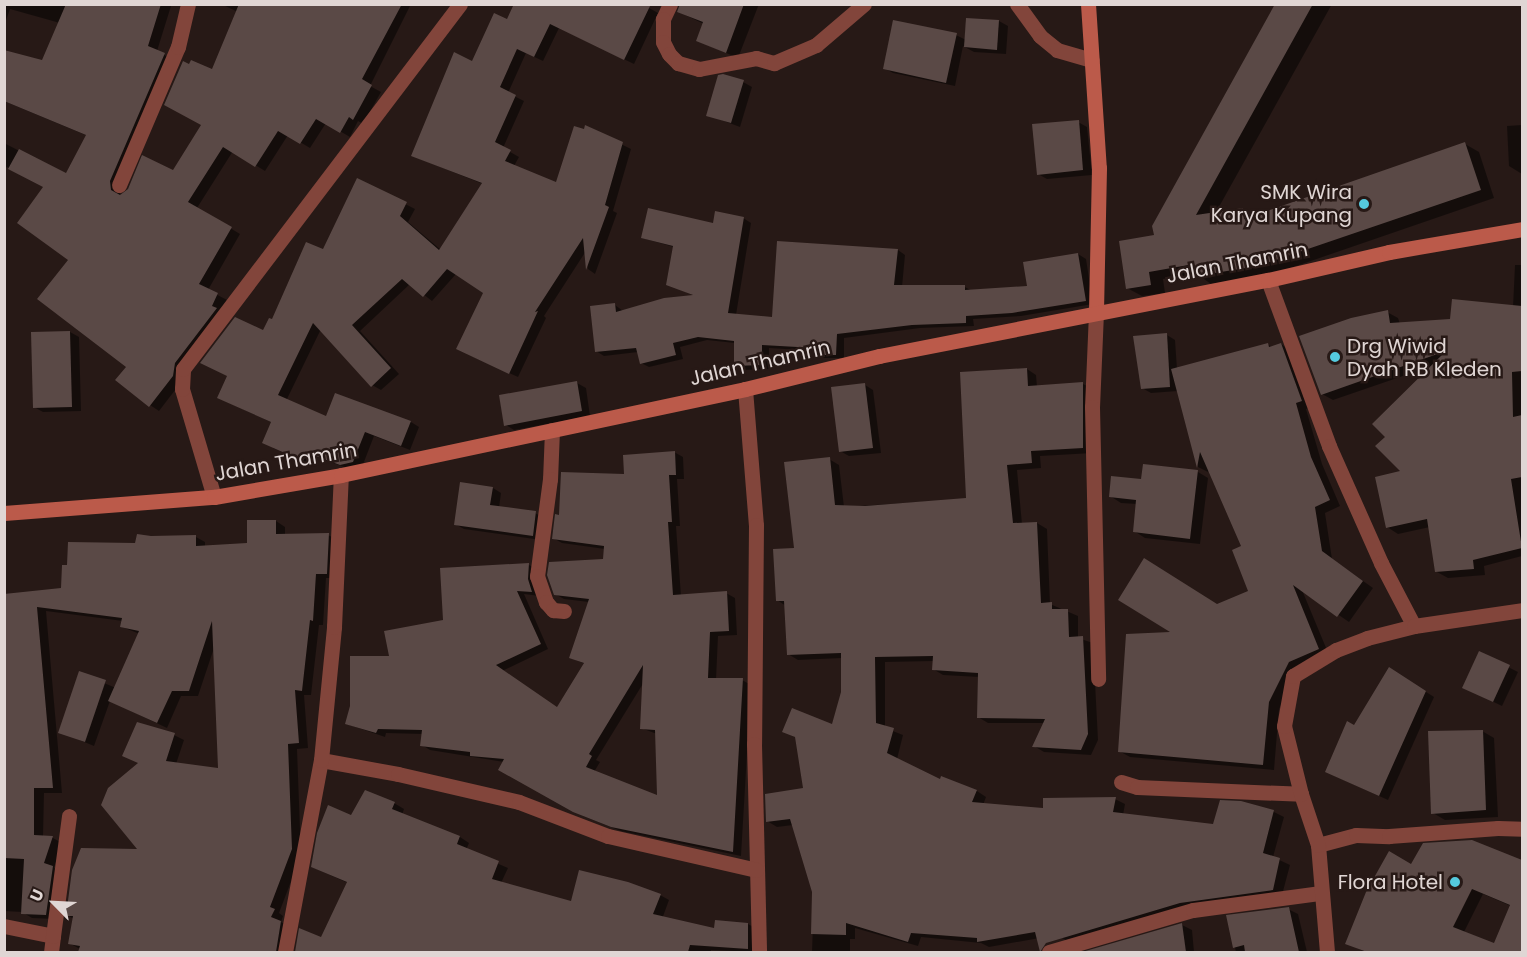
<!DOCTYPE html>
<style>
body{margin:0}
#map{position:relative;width:1527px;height:957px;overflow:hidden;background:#271916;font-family:Poppins,sans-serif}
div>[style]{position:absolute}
.shadow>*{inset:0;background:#0007}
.building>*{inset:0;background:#5a4946}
.street>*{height:15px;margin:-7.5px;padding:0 7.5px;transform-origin:7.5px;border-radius:7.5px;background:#82453b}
.secondary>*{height:15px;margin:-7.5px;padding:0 7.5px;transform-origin:7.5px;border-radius:7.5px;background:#bb5a4a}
.dots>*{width:16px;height:16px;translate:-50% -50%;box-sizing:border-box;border:3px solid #271916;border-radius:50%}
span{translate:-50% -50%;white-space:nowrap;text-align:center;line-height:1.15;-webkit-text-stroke:5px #271916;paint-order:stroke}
.poi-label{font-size:20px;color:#e0d6d4}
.right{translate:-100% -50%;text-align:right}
.left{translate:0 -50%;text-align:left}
.street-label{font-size:20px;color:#e0d6d4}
.frame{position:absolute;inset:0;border:6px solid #e0d6d4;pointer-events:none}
.north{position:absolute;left:24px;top:873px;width:60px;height:60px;-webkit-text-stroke:4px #271916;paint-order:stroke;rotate:294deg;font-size:16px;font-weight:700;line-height:24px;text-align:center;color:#e0d6d4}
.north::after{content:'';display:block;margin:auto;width:21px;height:27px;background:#e0d6d4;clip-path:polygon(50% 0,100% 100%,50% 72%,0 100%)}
</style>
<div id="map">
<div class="shadow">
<div style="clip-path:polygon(4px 4px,171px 6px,157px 51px,173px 60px,119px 187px,120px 196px,173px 172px,203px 124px,213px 71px,238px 12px,221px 4px,411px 4px,370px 86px,381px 92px,363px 124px,358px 121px,350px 137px,326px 123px,310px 148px,288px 135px,265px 171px,233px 151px,197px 208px,240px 234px,208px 290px,227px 300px,182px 381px,159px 411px,150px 405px,70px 260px,44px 187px,7px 167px,4px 169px,4px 143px,66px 175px,88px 136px,4px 101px,43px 61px,60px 23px,10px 9px,4px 26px)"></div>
<div style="clip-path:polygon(642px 4px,658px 13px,634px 64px,559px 28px,543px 61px,526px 53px,508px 93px,524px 101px,503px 148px,519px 157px,514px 166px,557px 184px,586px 127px,631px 149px,613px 211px,617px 213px,595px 274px,588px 269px,586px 251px,544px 316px,546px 318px,518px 377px,467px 354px,485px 293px,456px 274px,432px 301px,410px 284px,360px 331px,399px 374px,381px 390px,372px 385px,321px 329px,286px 401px,327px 418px,336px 394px,411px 422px,419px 427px,410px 450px,374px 436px,362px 467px,350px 469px,316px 457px,312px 465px,273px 448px,273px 423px,219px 398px,323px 251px,358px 180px,415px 209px,408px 222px,441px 250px,483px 184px,413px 156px,473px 63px,508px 21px)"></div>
<div style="clip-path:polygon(681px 4px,759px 4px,738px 58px,698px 41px,704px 24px,679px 12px)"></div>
<div style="clip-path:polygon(1277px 4px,1332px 4px,1215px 214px,1242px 210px,1254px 217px,1465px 144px,1479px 152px,1494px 198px,1273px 274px,1211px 284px,1197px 274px,1163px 279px,1165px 293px,1142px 296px,1127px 288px)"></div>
<div style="clip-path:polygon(967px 19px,999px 21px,1008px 26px,1006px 54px,974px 52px,963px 46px,955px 86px,893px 73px,884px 68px,956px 35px,966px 40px)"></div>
<div style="clip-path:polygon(743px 82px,752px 87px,740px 127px,708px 115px)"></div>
<div style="clip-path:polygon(1078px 122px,1087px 127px,1092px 175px,1047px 179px,1038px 174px)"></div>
<div style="clip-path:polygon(1522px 125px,1522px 174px,1509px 166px,1507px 126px)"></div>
<div style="clip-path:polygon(743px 218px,751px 223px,736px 315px,773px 319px,898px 250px,905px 255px,902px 287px,965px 287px,972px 291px,1029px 287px,1078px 254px,1086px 259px,1093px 304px,1021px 316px,973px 319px,974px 326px,920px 328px,844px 338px,844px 358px,824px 358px,817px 351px,769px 348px,769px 369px,743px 370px,736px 366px,735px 343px,707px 340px,680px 347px,683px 359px,649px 367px,641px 363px,638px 352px,604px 356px,596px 351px,615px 305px,623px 311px,695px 296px,667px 284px,674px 247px,642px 238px)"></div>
<div style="clip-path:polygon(1515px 265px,1522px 265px,1522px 556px,1484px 566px,1485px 575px,1448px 578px,1437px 572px,1430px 527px,1398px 534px,1387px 527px,1403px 472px,1387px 437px,1435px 365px,1333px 400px,1322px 394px,1387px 312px,1398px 318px,1400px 324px,1452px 320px,1513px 307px)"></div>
<div style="clip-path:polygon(70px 332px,79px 337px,81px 411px,43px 412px,34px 407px)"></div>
<div style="clip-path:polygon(1167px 335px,1175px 340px,1177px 369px,1268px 345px,1273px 347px,1281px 344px,1291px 351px,1312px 407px,1306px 409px,1322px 464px,1340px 506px,1325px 513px,1332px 559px,1373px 588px,1349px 622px,1302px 590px,1329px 655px,1300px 668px,1279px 709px,1274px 770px,1130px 757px,1119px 751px,1218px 605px,1250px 592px,1243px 547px,1209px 467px,1208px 472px,1198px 467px,1178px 391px,1151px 393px,1142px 388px)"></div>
<div style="clip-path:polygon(1027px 369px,1036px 375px,1037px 387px,1083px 384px,1093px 389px,1093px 453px,1040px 456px,1041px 468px,1017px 470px,1022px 524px,1037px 523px,1047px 529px,1050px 604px,1078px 616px,1078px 638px,1093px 643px,1098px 740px,1091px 755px,1044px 752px,1034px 746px,1045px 723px,988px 723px,978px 717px,979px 677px,943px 675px,933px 669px,934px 661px,885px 662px,885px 728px,903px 735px,897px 759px,941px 781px,977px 791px,986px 797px,983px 805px,1044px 809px,1115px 799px,1125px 804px,1123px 815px,1214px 825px,1241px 803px,1274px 812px,1284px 817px,1273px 857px,1290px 865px,1282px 895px,1072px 943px,1062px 938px,1062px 934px,989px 947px,981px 943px,921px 937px,918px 946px,855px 928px,855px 939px,850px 939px,850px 952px,812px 952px,814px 892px,793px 825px,777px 827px,767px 821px,804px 789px,797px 738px,784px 731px,833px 726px,842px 692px,842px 658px,798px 660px,788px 654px,786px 606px,777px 600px,795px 549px,829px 459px,839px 465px,844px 507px,967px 499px)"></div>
<div style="clip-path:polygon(577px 383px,586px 388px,590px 416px,514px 430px,506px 425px)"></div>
<div style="clip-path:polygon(865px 385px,873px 390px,881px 453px,849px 456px,840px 451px)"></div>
<div style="clip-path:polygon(evenodd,674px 452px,683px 457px,684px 479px,677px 479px,680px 526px,676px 526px,681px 596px,726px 593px,735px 598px,737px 635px,718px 636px,716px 680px,742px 680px,751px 685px,741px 856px,621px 831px,583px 816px,500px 770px,504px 762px,430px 750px,422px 745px,423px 734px,386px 733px,385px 737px,347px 724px,391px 657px,529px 565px,537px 569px,540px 596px,524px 594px,548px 649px,502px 671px,558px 709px,585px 664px,571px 658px,589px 602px,564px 599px,555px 594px,605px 561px,605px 549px,562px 543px,553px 538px,560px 516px,625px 476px,674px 452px,644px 682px,641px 728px,657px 734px,658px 797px,594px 772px,600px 762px,596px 760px,644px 682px)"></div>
<div style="clip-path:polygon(1198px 472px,1208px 478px,1200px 544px,1145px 538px,1134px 531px,1137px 504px,1121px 503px,1110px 496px,1143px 480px)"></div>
<div style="clip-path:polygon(493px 488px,501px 493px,499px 508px,535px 513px,544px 518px,541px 540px,464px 529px,455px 524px)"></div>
<div style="clip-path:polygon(276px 521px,285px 527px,285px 535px,328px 535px,338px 540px,336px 578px,326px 578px,323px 625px,319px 625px,311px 695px,304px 695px,308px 748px,297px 749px,301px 855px,279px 913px,283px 916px,281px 922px,290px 927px,285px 952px,79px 952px,80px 949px,69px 943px,74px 919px,67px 915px,140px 851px,102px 805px,174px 735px,184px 740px,176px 764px,219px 769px,214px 648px,198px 696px,181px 696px,167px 728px,110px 701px,94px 746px,60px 732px,80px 673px,116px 688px,140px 634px,122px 627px,123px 621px,46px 611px,62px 793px,44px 793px,43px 837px,53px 838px,62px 843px,54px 868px,61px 873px,55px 919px,32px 918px,22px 912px,4px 911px,4px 595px,62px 589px,151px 538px,196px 537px,205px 542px,205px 547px,249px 544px)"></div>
<div style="clip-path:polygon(1480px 653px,1518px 672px,1502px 706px,1473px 692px)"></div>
<div style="clip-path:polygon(1390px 669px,1434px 697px,1388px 800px,1335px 776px,1355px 727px)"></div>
<div style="clip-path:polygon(1482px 731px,1494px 738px,1498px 817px,1445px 820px,1433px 813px)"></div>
<div style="clip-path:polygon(394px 803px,404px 809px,402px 815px,460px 837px,469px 843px,466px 850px,508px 868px,501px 883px,572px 902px,660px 895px,669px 900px,650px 952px,296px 952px,301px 930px,322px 939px,348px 883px,312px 867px,352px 816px)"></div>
<div style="clip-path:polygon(evenodd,1412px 866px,1522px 871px,1522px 952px,1365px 952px,1347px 943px,1412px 866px,1483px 894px,1511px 906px,1495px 945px,1464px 932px,1483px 894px)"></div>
<div style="clip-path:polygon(1288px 909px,1298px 914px,1307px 952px,1236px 952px,1228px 917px)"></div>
<div style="clip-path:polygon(669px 919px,716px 930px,716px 922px,748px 924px,757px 929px,756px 952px,711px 950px,711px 952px,669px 952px)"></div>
<div style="clip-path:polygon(1182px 925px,1192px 930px,1194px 952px,1087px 952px)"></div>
</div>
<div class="building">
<div style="clip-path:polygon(66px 4px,161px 4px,148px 46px,165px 53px,110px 181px,111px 190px,120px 195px,128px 189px,142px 155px,173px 170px,201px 125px,164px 105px,183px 61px,189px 64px,191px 60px,212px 69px,239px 4px,402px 4px,362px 79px,372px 85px,353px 120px,349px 117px,340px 133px,316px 119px,300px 144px,278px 131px,255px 167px,223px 147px,188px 202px,232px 227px,199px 284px,218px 293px,212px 306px,217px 308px,175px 363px,173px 376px,149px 407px,115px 380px,126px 367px,37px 299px,68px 260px,17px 223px,43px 187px,8px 169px,19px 149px,66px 173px,86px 135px,4px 101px,4px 50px,42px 60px)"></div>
<div style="clip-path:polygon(510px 4px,651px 4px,624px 60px,550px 24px,534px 57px,517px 49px,500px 87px,516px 95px,495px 142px,511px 150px,505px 161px,556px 182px,574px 126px,584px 129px,585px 125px,623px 142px,605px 205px,609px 207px,586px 270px,583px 238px,535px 312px,538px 311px,509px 374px,456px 349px,483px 293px,447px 269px,423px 297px,402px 279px,352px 325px,391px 368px,371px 387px,313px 323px,278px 395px,326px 416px,335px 393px,411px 421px,401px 446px,365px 432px,353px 462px,340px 465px,307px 453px,303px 461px,262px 443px,271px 422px,217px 398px,227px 376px,200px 363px,235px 317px,263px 330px,269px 318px,272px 319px,306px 242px,323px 249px,357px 178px,407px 202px,400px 216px,439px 250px,482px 183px,411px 156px,454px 52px,472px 61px,494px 13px,507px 19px,513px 6px)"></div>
<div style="clip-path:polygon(680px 4px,744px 4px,726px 53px,696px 41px,703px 22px,677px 12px)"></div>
<div style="clip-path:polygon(1275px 4px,1313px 4px,1196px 215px,1243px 208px,1244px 219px,1465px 142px,1481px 190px,1258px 266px,1196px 276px,1194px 264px,1149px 272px,1151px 285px,1126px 289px,1119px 241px,1154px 235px,1152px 226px)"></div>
<div style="clip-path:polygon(966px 18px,999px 20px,997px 50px,964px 47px)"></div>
<div style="clip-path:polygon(893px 20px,957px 33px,946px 83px,883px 69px)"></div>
<div style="clip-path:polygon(723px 74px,744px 80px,731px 123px,706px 116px,718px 75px)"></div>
<div style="clip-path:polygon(1079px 120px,1083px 170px,1037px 175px,1032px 124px)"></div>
<div style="clip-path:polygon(648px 208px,713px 223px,715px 211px,744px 217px,728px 313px,772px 317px,777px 241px,898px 249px,894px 285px,965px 285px,965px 290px,1027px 286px,1023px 262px,1078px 253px,1086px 301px,1012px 313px,966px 316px,966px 323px,912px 325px,837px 334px,836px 355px,815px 355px,815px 348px,762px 345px,762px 365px,734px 366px,734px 341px,698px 337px,673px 343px,676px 355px,640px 364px,636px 348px,595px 352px,590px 306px,615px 303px,616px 312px,664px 298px,693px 295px,666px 285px,673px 246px,641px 238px)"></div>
<div style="clip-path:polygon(1452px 299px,1522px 306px,1522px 371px,1512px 372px,1513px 417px,1522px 415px,1522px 477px,1511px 479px,1522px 548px,1473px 560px,1474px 569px,1435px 572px,1427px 519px,1386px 528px,1375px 477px,1400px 471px,1375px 446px,1385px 437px,1372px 424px,1446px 351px,1321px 395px,1299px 336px,1351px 318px,1388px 310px,1390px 323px,1450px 319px)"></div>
<div style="clip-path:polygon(70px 331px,72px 407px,33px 408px,31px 332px)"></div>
<div style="clip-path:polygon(1167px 333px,1170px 387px,1141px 389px,1133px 336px)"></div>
<div style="clip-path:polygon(1268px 343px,1269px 347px,1281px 343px,1302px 401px,1296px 403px,1311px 457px,1330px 500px,1315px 507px,1322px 551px,1363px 581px,1337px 617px,1293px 585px,1319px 649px,1289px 662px,1269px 702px,1263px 765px,1118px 752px,1126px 634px,1170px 632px,1118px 600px,1144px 558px,1217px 604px,1248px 591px,1232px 550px,1241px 546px,1200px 452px,1197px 468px,1171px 369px)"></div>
<div style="clip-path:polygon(1027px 368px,1028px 386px,1083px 382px,1083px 448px,1031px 451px,1032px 463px,1007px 465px,1013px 523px,1037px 522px,1041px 603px,1052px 602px,1052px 609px,1068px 609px,1069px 637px,1083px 636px,1088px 734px,1081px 750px,1032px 747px,1045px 719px,977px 718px,978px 673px,932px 670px,933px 656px,875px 657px,876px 723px,894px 728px,887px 753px,940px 779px,941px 776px,977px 790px,972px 802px,1043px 808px,1043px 798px,1116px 797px,1113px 812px,1213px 824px,1220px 800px,1241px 801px,1274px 810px,1263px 853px,1280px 858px,1273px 890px,1180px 903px,1046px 943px,1040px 952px,1035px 932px,977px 942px,977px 938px,911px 933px,908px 942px,846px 923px,846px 935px,811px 934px,812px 892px,790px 819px,766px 822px,765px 794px,803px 788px,795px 737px,782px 732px,792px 708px,832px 724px,841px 692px,841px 653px,787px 655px,784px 601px,776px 601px,773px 549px,794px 548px,784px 462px,830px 457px,835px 505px,865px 506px,966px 498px,960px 372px)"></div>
<div style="clip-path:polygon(577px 381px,582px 411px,504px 426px,499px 395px)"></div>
<div style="clip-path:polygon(865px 383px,873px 448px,839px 452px,831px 387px)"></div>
<div style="clip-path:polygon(evenodd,675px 451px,676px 475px,669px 475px,672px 522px,668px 522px,673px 595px,727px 591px,729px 631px,710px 632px,708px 678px,743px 678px,733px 852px,611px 827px,573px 812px,498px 770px,504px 759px,470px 756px,470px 752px,420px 746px,422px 730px,378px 729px,376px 733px,345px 724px,350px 706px,350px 656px,389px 656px,384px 631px,443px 620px,440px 568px,529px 563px,528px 579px,532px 592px,517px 591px,541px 644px,496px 665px,557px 707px,584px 663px,569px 658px,589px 599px,554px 595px,547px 575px,549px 562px,603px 559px,604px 546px,552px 539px,555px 514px,559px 515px,561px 472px,624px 474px,623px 455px,675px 451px,643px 665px,640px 729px,655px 730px,657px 795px,586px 767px,592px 756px,589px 754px,643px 665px)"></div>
<div style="clip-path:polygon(1143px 464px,1198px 470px,1190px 539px,1133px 532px,1136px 500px,1109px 497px,1111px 476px,1141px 479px)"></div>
<div style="clip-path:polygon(460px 482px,493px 487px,490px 505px,536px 511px,533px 536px,454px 525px)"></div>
<div style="clip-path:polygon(247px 520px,276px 520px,276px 534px,329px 533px,327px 574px,316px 574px,313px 621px,310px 620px,302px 691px,295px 690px,299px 743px,288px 744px,292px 849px,270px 907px,275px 909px,271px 917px,281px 921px,276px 952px,78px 952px,80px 946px,68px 944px,73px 916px,66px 916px,72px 870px,81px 848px,137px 849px,101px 805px,108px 788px,138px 763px,122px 756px,137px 722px,175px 733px,166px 761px,218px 768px,212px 621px,189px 691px,172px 691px,157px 723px,108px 701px,139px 631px,120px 627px,122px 618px,37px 607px,53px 788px,34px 788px,34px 835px,53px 836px,44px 863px,53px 866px,46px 915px,21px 914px,24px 859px,4px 858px,4px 594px,61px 588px,62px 565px,67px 565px,68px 542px,135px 543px,137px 534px,151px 536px,196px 535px,196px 546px,247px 543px)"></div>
<div style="clip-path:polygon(1479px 651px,1510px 665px,1493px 702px,1462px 688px)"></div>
<div style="clip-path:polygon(1389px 667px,1426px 691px,1379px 796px,1325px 772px,1347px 721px,1354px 725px)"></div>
<div style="clip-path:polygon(79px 671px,106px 680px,85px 742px,58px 733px)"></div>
<div style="clip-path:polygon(1483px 730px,1486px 810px,1431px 814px,1428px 731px)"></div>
<div style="clip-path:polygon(365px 790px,395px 802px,392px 809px,460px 836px,457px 844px,499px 861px,492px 879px,571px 901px,579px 870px,628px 882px,661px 894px,653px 914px,714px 928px,715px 920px,748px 923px,748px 949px,690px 945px,688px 952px,295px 952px,299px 928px,321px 937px,347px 882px,311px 867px,317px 833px,328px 805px,351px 815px)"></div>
<div style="clip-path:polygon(evenodd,1472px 840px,1522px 860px,1522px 952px,1367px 952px,1345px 944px,1366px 892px,1389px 851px,1411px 864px,1423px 843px,1472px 840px,1472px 889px,1510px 905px,1494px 943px,1453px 927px,1472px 889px)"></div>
<div style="clip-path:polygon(1289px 907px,1299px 952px,1245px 952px,1244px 945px,1233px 948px,1226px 915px)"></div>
<div style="clip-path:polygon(1182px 923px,1186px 952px,1082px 952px)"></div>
</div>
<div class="street">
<div style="left:670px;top:4px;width:17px;rotate:115deg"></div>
<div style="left:663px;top:19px;width:23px;rotate:90deg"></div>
<div style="left:663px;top:42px;width:13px;rotate:63deg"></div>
<div style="left:669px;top:54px;width:13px;rotate:45deg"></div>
<div style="left:678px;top:63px;width:22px;rotate:16deg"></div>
<div style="left:699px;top:69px;width:58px;rotate:-10.9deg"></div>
<div style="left:756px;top:58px;width:19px;rotate:16deg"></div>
<div style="left:774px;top:63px;width:46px;rotate:-23.2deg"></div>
<div style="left:816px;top:45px;width:63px;rotate:-40.5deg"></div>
<div style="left:1017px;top:4px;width:39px;rotate:54deg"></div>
<div style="left:1040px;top:36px;width:22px;rotate:39deg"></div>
<div style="left:1057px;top:50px;width:36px;rotate:16deg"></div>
<div style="left:119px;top:185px;width:150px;rotate:-66.9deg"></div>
<div style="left:178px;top:47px;width:44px;rotate:-76.9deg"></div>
<div style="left:1268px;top:280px;width:177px;rotate:69.8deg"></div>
<div style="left:1329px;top:446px;width:128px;rotate:66deg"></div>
<div style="left:1381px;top:563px;width:71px;rotate:62.4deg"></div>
<div style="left:1096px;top:312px;width:95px;rotate:92.4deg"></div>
<div style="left:1092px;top:407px;width:272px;rotate:88.7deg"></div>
<div style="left:745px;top:389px;width:136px;rotate:85.4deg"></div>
<div style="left:756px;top:525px;width:219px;rotate:90.5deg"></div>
<div style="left:754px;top:744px;width:208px;rotate:88.6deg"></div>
<div style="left:552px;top:430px;width:49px;rotate:92.3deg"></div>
<div style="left:550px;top:479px;width:98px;rotate:97.6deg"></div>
<div style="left:537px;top:576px;width:28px;rotate:71deg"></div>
<div style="left:546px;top:602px;width:11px;rotate:49deg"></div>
<div style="left:553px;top:610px;width:11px;rotate:5deg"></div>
<div style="left:214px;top:497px;width:113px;rotate:-106.5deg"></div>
<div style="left:182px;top:389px;width:20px;rotate:-87deg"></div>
<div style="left:183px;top:369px;width:458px;rotate:-52.8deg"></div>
<div style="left:321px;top:760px;width:78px;rotate:10.3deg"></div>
<div style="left:398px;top:774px;width:124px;rotate:13deg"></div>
<div style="left:519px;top:802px;width:95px;rotate:20.9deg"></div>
<div style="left:608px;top:836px;width:152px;rotate:12.9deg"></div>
<div style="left:1121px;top:782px;width:17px;rotate:17deg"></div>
<div style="left:1137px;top:787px;width:164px;rotate:2.4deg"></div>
<div style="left:1318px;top:845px;width:39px;rotate:-15deg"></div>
<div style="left:1356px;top:835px;width:33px;rotate:2deg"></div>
<div style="left:1389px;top:836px;width:109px;rotate:-4.2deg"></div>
<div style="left:1498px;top:828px;width:24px;rotate:2deg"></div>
<div style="left:4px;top:926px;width:50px;rotate:11.5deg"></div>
<div style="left:53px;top:936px;width:16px;rotate:97deg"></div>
<div style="left:53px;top:936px;width:121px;rotate:-82.4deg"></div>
<div style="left:285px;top:952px;width:195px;rotate:-79.4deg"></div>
<div style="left:321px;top:760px;width:134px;rotate:-84.4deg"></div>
<div style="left:334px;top:627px;width:152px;rotate:-87.4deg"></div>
<div style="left:1049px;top:952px;width:150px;rotate:-16.3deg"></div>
<div style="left:1193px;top:910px;width:129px;rotate:-7.6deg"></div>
<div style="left:1327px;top:952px;width:107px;rotate:-94.8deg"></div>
<div style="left:1318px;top:845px;width:54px;rotate:-108.4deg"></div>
<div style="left:1301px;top:794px;width:70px;rotate:-104deg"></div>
<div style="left:1284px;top:726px;width:51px;rotate:-79.8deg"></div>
<div style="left:1293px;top:676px;width:50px;rotate:-31.2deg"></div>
<div style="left:1336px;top:650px;width:33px;rotate:-21deg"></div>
<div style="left:1367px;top:638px;width:49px;rotate:-14.3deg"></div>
<div style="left:1414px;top:626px;width:109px;rotate:-8.4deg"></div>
</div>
<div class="secondary">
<div style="left:1088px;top:4px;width:164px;rotate:86.2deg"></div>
<div style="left:1099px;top:168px;width:144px;rotate:91.2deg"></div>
<div style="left:4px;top:513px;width:211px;rotate:-4.4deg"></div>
<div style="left:214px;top:497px;width:129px;rotate:-9.8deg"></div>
<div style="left:341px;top:475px;width:413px;rotate:-12deg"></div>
<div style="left:745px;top:389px;width:138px;rotate:-13.8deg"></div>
<div style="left:879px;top:356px;width:396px;rotate:-11.1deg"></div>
<div style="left:1268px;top:280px;width:124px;rotate:-13deg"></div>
<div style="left:1389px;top:252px;width:135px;rotate:-9.8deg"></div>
</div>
<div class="dots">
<div style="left:1364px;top:204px;background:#55cade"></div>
<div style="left:1335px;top:357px;background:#55cade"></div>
<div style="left:1455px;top:882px;background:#55cade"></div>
</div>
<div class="poi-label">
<span class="right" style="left:1352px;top:204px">SMK Wira<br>Karya Kupang</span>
<span class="left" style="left:1347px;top:358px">Drg Wiwid<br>Dyah RB Kleden</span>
<span class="right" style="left:1443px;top:882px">Flora Hotel</span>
</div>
<div class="street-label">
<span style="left:1237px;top:263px;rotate:-11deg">Jalan Thamrin</span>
<span style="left:760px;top:363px;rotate:-13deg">Jalan Thamrin</span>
<span style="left:286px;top:462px;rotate:-10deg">Jalan Thamrin</span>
</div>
<div class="frame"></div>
<div class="north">U</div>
</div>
